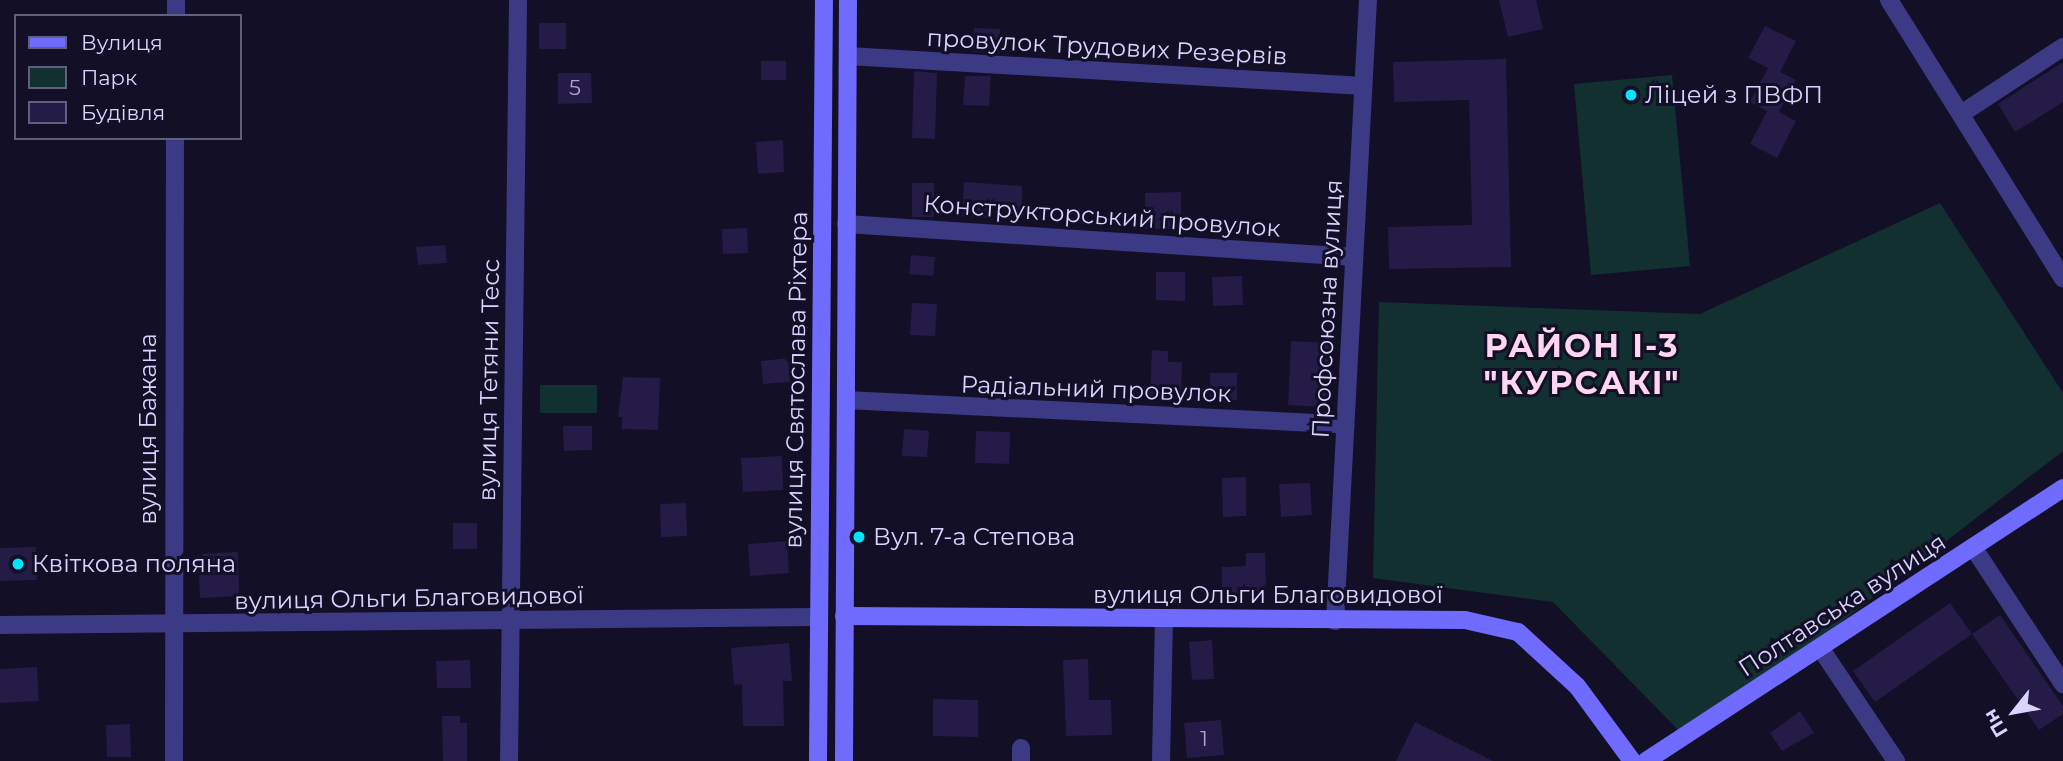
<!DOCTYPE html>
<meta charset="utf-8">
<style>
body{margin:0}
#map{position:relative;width:2063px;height:761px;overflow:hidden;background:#130f26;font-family:Montserrat,sans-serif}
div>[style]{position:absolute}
.green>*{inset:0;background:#12302f}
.building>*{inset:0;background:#241b47}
.street>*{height:18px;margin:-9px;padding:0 9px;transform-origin:9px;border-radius:9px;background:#3d3a85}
.secondary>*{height:18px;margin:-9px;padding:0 9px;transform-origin:9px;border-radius:9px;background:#6f6bff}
.dots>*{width:19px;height:19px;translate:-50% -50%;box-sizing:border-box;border:4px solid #130f26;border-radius:50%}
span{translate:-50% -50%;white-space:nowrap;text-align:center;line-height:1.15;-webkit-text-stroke:6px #130f26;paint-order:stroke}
.number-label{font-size:21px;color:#aca6d1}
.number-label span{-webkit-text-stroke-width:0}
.street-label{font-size:24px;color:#d9d4ff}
.poi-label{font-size:24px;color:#d9d4ff}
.left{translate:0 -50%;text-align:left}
.district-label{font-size:32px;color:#ffd6f0;font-weight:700;letter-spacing:2px}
.legend{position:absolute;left:14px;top:14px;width:228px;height:126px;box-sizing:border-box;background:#130f26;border:2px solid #625e7d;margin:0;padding:9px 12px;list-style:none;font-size:21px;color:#d9d4ff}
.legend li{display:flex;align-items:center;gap:14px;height:35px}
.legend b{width:35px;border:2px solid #625e7d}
.north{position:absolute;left:1979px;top:677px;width:70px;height:70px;-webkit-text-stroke:5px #130f26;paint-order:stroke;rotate:239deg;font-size:19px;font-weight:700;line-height:28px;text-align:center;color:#d9d4ff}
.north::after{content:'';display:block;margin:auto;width:24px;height:32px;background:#d9d4ff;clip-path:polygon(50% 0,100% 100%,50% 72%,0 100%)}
</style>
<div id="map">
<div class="green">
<div style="clip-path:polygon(1672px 75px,1690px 266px,1591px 275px,1574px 84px)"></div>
<div style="clip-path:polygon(1940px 203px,2063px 393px,2063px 451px,1688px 740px,1553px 602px,1373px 578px,1379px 302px,1700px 314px)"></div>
<div style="clip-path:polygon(540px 385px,597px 385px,597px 413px,540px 413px)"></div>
</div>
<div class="building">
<div style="clip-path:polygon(1499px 0,1536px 0,1543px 29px,1508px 37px)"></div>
<div style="clip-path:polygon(539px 23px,566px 23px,566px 49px,539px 49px)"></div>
<div style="clip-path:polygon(1765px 26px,1796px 41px,1780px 72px,1796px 80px,1779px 112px,1796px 121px,1777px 158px,1750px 144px,1767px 111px,1750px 102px,1768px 68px,1748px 58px)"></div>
<div style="clip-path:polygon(974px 28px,1000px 29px,1000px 53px,973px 52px)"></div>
<div style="clip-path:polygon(1506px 59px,1511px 267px,1389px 269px,1388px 227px,1472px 225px,1469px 100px,1394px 102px,1393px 62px)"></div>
<div style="clip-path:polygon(761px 61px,786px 61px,786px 80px,761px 80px)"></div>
<div style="clip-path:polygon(2063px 62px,2063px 102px,2015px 132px,1998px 104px)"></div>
<div style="clip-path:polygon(914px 71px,937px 73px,935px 139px,912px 138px)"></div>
<div style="clip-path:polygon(558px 73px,591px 73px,592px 103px,558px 104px)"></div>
<div style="clip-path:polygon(965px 76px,991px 76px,989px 106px,963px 105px)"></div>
<div style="clip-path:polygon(783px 140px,784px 172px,758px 174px,756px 142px)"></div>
<div style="clip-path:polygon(964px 182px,1022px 186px,1022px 209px,992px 208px,992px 218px,962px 217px)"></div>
<div style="clip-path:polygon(912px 183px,934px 183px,934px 217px,912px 217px)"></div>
<div style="clip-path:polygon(1181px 192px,1181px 229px,1145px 229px,1145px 193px)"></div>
<div style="clip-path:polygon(747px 228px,748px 253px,723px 254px,722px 229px)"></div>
<div style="clip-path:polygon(445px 245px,447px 263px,418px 265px,416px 247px)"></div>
<div style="clip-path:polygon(911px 255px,935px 257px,933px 276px,909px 274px)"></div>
<div style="clip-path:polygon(1156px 272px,1185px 272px,1185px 301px,1156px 300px)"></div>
<div style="clip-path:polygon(1242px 276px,1243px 305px,1213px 306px,1212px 277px)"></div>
<div style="clip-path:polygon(912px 303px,937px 304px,935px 336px,910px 335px)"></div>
<div style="clip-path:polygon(1291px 341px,1329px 343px,1325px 407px,1288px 405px)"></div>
<div style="clip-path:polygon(1152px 350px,1168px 351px,1168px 362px,1182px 362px,1181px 399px,1150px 398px)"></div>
<div style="clip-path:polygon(788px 358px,790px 382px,763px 384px,761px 361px)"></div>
<div style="clip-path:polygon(1210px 373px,1237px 373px,1237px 400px,1211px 400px)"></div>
<div style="clip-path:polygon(623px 377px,660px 378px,658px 430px,622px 429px,622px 417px,618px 417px)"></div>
<div style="clip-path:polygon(563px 426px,592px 426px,592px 450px,564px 451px)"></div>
<div style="clip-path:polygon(904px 429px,929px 431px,927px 457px,902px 456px)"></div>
<div style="clip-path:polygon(976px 431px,1010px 432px,1009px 464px,975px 463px)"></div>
<div style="clip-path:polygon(782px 456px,783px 490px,743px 492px,741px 458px)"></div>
<div style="clip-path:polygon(1246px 477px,1246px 516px,1223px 517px,1222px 478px)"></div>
<div style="clip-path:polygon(1310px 483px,1312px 515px,1281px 517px,1279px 484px)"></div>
<div style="clip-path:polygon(686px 503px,687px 536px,661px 537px,660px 504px)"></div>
<div style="clip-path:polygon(453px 523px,477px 523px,477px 549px,453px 549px)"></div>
<div style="clip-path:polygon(787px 541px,789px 573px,750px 576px,748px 544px)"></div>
<div style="clip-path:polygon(36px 547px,37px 580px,0 581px,0 548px)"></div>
<div style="clip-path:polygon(238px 552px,239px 596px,200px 598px,198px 554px)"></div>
<div style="clip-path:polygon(1246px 553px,1265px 553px,1266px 595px,1222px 595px,1222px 567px,1246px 566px)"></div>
<div style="clip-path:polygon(1950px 603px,1972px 634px,1875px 702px,1853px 671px)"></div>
<div style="clip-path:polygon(2000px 615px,2063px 706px,2063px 714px,2039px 730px,1972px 634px)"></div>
<div style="clip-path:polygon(1212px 640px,1214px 679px,1192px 680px,1189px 642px)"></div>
<div style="clip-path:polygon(789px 643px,792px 681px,783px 681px,784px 726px,743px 726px,742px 684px,734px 685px,731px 648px)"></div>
<div style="clip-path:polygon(1088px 659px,1089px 700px,1111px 700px,1112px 735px,1066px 736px,1063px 660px)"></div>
<div style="clip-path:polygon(470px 660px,471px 688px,437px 688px,436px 661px)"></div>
<div style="clip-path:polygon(37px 667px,39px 701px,0 703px,0 669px)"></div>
<div style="clip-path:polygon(933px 699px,978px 700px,978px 737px,933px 736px)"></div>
<div style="clip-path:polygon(1800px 711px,1814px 733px,1782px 751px,1770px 733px)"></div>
<div style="clip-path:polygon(442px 716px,460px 716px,460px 723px,467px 723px,467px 761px,443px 761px)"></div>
<div style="clip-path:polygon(1221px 720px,1224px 755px,1187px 758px,1184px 723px)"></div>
<div style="clip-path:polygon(1415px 722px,1493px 761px,1396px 761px)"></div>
<div style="clip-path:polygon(130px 724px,131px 757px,107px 757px,106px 725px)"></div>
</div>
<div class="street">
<div style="left:1889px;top:0;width:328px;rotate:58deg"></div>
<div style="left:176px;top:16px;width:16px;rotate:-90deg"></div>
<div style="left:848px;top:56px;width:516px;rotate:3.33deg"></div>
<div style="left:1961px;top:114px;width:122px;rotate:-33.3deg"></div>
<div style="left:846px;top:224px;width:509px;rotate:3.72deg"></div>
<div style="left:846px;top:400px;width:500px;rotate:2.8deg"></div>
<div style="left:1973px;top:547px;width:164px;rotate:56.7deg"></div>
<div style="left:1335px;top:621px;width:622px;rotate:-86.96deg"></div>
<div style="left:0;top:625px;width:818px;rotate:-0.56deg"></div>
<div style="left:1821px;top:649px;width:135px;rotate:56.2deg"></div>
<div style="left:174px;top:761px;width:623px;rotate:-89.91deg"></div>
<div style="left:509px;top:761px;width:761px;rotate:-89.32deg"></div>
<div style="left:1021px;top:761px;width:13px;rotate:-90deg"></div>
<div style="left:1161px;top:761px;width:142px;rotate:-88.8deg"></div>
</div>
<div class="secondary">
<div style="left:844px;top:616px;width:621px;rotate:0.37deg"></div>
<div style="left:1465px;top:620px;width:54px;rotate:12.8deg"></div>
<div style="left:1518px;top:632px;width:80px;rotate:42.5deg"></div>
<div style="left:1577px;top:686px;width:93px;rotate:53.7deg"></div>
<div style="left:818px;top:761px;width:761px;rotate:-89.55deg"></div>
<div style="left:844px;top:761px;width:761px;rotate:-89.7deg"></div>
<div style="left:1646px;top:761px;width:498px;rotate:-33.2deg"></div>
</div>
<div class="dots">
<div style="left:1631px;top:95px;background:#00e5ff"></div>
<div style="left:859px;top:537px;background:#00e5ff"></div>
<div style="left:18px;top:564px;background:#00e5ff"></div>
</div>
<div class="number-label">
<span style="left:575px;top:88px">5</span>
<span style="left:1204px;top:739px">1</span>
</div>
<div class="street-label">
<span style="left:1107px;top:47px;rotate:3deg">провулок Трудових Резервів</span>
<span style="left:1102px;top:216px;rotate:4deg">Конструкторський провулок</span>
<span style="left:1327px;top:309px;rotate:-87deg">Профсоюзна вулиця</span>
<span style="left:489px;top:380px;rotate:-89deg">вулиця Тетяни Тесс</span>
<span style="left:796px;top:380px;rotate:-89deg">вулиця Святослава Ріхтера</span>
<span style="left:1096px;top:389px;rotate:2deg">Радіальний провулок</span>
<span style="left:148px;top:429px;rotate:-90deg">вулиця Бажана</span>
<span style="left:1268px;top:595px">вулиця Ольги Благовидової</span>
<span style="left:409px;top:598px;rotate:-1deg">вулиця Ольги Благовидової</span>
<span style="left:1842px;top:605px;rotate:-33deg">Полтавська вулиця</span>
</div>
<div class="poi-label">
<span class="left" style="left:1645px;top:95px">Ліцей з ПВФП</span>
<span class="left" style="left:873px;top:537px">Вул. 7-а Степова</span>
<span class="left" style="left:32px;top:564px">Квіткова поляна</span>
</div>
<div class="district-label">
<span style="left:1582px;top:365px">РАЙОН І-3<br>"КУРСАКІ"</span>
</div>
<ul class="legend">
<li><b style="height:9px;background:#6f6bff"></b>Вулиця</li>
<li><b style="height:19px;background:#12302f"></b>Парк</li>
<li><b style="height:19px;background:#241b47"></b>Будівля</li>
</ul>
<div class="north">Пн</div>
</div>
